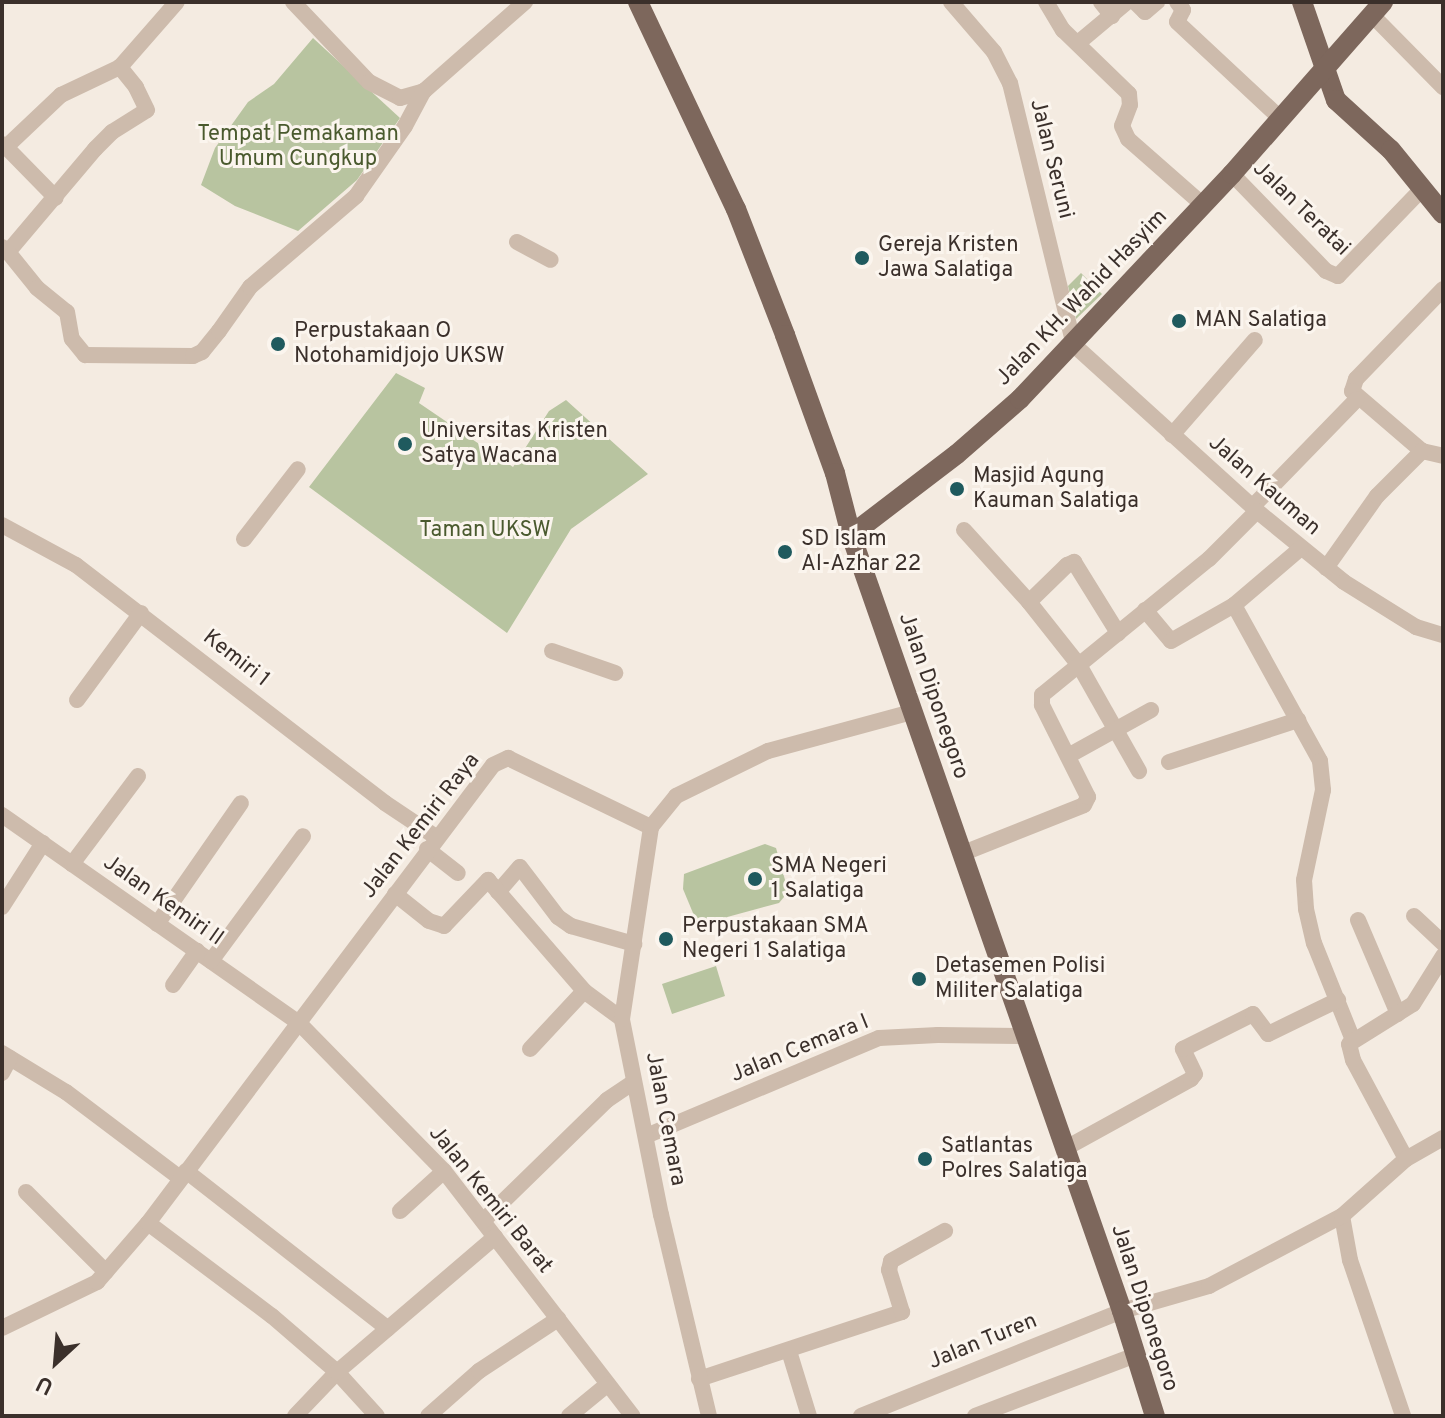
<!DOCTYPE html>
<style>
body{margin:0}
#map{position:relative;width:1445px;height:1418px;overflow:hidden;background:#f4ebe1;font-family:Overpass,sans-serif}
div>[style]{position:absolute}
.green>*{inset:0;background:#b8c4a0}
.minor>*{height:16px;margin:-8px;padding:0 8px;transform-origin:8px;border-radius:8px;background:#cdbbac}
.major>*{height:20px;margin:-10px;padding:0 10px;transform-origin:10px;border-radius:10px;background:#7d675c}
.dots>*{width:22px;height:22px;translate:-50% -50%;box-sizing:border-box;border:4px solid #fbf5ee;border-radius:50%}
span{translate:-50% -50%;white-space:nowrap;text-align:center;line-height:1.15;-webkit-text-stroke:6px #fbf5ee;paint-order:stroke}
.park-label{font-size:22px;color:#4a5a2e}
.street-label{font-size:22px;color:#3b302b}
.poi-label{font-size:22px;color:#3b302b}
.left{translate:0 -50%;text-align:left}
.frame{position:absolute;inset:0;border:4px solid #3b302b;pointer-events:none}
.north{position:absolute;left:16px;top:1322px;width:80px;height:80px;-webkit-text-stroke:6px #fbf5ee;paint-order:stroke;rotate:206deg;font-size:22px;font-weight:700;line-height:32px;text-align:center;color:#3b302b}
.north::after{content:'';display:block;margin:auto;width:28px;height:36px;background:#3b302b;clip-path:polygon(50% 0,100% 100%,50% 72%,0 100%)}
</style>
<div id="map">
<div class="green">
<div style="clip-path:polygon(313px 38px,400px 118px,357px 180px,298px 231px,235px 206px,201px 185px,215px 148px,248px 102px,274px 84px)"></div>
<div style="clip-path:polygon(1081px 273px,1102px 294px,1076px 319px,1068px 286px)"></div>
<div style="clip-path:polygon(396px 373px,425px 388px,419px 403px,513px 467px,549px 411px,566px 400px,648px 474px,571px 529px,507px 633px,309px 487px)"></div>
<div style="clip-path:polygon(765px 844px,776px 848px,787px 887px,784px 897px,779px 903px,698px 925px,683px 889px,684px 874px)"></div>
<div style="clip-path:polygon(716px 966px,725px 996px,672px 1014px,662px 984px)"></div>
</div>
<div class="minor">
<div style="left:293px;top:2px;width:110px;rotate:46.5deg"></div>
<div style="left:369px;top:82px;width:35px;rotate:27deg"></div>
<div style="left:400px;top:98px;width:25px;rotate:-16deg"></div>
<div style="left:424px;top:91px;width:135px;rotate:-41.4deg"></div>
<div style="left:951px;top:2px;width:66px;rotate:49.3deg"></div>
<div style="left:994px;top:52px;width:35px;rotate:63deg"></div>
<div style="left:1010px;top:83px;width:270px;rotate:76.3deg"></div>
<div style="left:1074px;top:345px;width:247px;rotate:42.2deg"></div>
<div style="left:1257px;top:511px;width:112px;rotate:39.2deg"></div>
<div style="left:1344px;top:582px;width:85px;rotate:32deg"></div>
<div style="left:1416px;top:627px;width:28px;rotate:17deg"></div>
<div style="left:1046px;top:2px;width:33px;rotate:59deg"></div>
<div style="left:1063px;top:30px;width:92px;rotate:44.1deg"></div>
<div style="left:1129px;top:94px;width:11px;rotate:85deg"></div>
<div style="left:1130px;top:105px;width:22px;rotate:111deg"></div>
<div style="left:1122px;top:126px;width:14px;rotate:65deg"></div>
<div style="left:1128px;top:139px;width:100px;rotate:41.3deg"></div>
<div style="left:1101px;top:2px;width:18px;rotate:52deg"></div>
<div style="left:1135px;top:2px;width:14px;rotate:45deg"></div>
<div style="left:1145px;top:12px;width:16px;rotate:-40deg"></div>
<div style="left:1177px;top:2px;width:10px;rotate:53deg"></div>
<div style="left:1183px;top:10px;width:13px;rotate:117deg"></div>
<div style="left:1177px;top:22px;width:142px;rotate:43deg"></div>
<div style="left:1371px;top:14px;width:103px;rotate:45.4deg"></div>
<div style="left:1078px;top:43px;width:64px;rotate:-39.9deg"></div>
<div style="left:2px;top:144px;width:5px;rotate:37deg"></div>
<div style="left:6px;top:147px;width:76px;rotate:-43.4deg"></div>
<div style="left:61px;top:95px;width:65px;rotate:-25.4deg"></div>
<div style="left:120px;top:67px;width:86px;rotate:-48.8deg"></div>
<div style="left:6px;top:147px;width:71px;rotate:45.6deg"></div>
<div style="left:1232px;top:174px;width:135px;rotate:45.9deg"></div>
<div style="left:1326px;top:271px;width:13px;rotate:23deg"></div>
<div style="left:1338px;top:276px;width:120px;rotate:-46deg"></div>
<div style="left:517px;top:242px;width:38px;rotate:28deg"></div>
<div style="left:2px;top:247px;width:8px;rotate:40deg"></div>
<div style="left:8px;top:252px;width:135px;rotate:-49.8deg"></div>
<div style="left:95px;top:149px;width:24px;rotate:-45deg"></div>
<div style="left:112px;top:132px;width:41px;rotate:-32.2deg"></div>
<div style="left:147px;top:110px;width:25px;rotate:-116deg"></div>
<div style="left:136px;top:87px;width:26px;rotate:-129deg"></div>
<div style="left:8px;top:252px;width:46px;rotate:51.1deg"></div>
<div style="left:37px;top:288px;width:38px;rotate:39deg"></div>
<div style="left:67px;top:312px;width:27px;rotate:80deg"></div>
<div style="left:72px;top:339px;width:21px;rotate:51deg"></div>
<div style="left:85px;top:355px;width:108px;rotate:0.5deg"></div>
<div style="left:193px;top:356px;width:10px;rotate:-24deg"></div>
<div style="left:202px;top:352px;width:27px;rotate:-51deg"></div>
<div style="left:219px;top:331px;width:54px;rotate:-54.8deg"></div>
<div style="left:250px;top:287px;width:140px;rotate:-40.6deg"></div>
<div style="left:356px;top:196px;width:85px;rotate:-55deg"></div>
<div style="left:405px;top:126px;width:40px;rotate:-62deg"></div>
<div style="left:1443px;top:289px;width:125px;rotate:134deg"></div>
<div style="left:1356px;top:379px;width:13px;rotate:108deg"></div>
<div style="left:1352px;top:391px;width:92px;rotate:40.6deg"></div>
<div style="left:1422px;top:451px;width:22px;rotate:13deg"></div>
<div style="left:1172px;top:435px;width:126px;rotate:-48.9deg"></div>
<div style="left:1253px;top:506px;width:149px;rotate:-45.8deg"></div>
<div style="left:2px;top:525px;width:84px;rotate:28.4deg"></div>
<div style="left:76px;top:565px;width:390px;rotate:37.6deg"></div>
<div style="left:385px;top:803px;width:61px;rotate:33.7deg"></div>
<div style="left:964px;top:530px;width:97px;rotate:47.9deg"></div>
<div style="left:1029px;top:602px;width:80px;rotate:51.6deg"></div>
<div style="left:1079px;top:665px;width:122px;rotate:60.5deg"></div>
<div style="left:244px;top:539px;width:88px;rotate:-52.4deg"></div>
<div style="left:1301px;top:548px;width:88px;rotate:139.6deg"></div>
<div style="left:1234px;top:605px;width:178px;rotate:61.1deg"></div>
<div style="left:1320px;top:761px;width:29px;rotate:84deg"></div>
<div style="left:1323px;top:790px;width:92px;rotate:101.9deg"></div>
<div style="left:1304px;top:880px;width:29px;rotate:86deg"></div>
<div style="left:1306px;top:909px;width:35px;rotate:77deg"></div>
<div style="left:1314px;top:943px;width:105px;rotate:68.1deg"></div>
<div style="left:1326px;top:568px;width:88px;rotate:-54.7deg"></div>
<div style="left:1377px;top:496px;width:64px;rotate:-45deg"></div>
<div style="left:1029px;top:602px;width:53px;rotate:-44.2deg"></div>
<div style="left:1067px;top:565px;width:8px;rotate:-23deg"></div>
<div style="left:1074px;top:562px;width:84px;rotate:58.2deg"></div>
<div style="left:1145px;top:610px;width:40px;rotate:50deg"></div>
<div style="left:1171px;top:641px;width:73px;rotate:-29.7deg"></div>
<div style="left:552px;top:651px;width:67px;rotate:19.2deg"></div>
<div style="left:77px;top:700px;width:108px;rotate:-53.7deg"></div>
<div style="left:1068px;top:756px;width:95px;rotate:-29deg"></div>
<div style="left:1169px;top:762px;width:136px;rotate:-18deg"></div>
<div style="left:2px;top:815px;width:363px;rotate:35deg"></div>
<div style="left:299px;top:1023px;width:207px;rotate:45.6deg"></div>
<div style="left:444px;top:1171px;width:309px;rotate:52.4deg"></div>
<div style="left:427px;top:849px;width:39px;rotate:38deg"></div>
<div style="left:961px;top:854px;width:132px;rotate:-21.7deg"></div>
<div style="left:1084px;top:805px;width:9px;rotate:-63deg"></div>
<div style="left:1088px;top:797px;width:103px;rotate:-116.6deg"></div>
<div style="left:1042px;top:705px;width:10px;rotate:-90deg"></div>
<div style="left:1042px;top:695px;width:215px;rotate:-39.2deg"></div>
<div style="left:1209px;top:559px;width:68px;rotate:-45deg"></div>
<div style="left:72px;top:864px;width:110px;rotate:-53.1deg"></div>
<div style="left:498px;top:892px;width:33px;rotate:-49deg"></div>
<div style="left:520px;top:867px;width:63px;rotate:52.8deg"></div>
<div style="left:558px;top:917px;width:16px;rotate:35deg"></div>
<div style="left:571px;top:926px;width:66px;rotate:15.9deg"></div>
<div style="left:395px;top:894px;width:43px;rotate:38.5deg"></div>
<div style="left:429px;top:921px;width:16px;rotate:18deg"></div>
<div style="left:444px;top:926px;width:64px;rotate:-46.3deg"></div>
<div style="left:488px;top:880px;width:147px;rotate:49.1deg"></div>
<div style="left:584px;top:991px;width:47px;rotate:36.4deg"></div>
<div style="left:2px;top:907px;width:76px;rotate:-57.4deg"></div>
<div style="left:1414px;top:916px;width:40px;rotate:43deg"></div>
<div style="left:1358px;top:920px;width:102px;rotate:66.9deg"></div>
<div style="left:157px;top:924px;width:147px;rotate:-55.2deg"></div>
<div style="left:211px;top:961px;width:155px;rotate:-53.6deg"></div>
<div style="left:173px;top:985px;width:42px;rotate:-54.8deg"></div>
<div style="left:530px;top:1049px;width:79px;rotate:-47deg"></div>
<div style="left:2px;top:1053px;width:75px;rotate:31.4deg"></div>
<div style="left:66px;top:1092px;width:143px;rotate:37deg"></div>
<div style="left:2px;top:1073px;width:17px;rotate:-62deg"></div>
<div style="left:646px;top:1136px;width:253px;rotate:-22.8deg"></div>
<div style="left:879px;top:1038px;width:59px;rotate:-2.9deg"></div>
<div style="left:938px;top:1035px;width:87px;rotate:0.7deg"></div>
<div style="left:1066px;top:1148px;width:143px;rotate:-28.9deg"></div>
<div style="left:1191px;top:1079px;width:6px;rotate:-51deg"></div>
<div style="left:1195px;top:1074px;width:28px;rotate:-116deg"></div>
<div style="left:1183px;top:1049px;width:78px;rotate:-26.6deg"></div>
<div style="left:1253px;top:1014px;width:25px;rotate:53deg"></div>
<div style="left:1268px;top:1034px;width:78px;rotate:-25.9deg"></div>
<div style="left:1406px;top:1159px;width:112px;rotate:-118.2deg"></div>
<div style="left:1353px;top:1060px;width:16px;rotate:-104deg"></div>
<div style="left:1349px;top:1044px;width:75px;rotate:-32deg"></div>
<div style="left:1413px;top:1004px;width:57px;rotate:-58deg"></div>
<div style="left:186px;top:1171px;width:256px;rotate:38deg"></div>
<div style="left:26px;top:1192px;width:113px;rotate:45deg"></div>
<div style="left:400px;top:1211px;width:59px;rotate:-42.3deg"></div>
<div style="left:1342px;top:1216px;width:45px;rotate:79.7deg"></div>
<div style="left:1350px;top:1260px;width:165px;rotate:71.2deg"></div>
<div style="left:483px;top:1221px;width:173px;rotate:-44.3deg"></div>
<div style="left:607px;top:1100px;width:32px;rotate:-34deg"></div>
<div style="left:148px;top:1223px;width:155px;rotate:36.9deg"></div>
<div style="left:272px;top:1316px;width:86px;rotate:40.7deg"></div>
<div style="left:337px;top:1372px;width:59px;rotate:47.7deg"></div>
<div style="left:2px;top:1328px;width:106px;rotate:-25.8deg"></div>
<div style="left:97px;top:1282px;width:78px;rotate:-49.2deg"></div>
<div style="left:148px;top:1223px;width:573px;rotate:-53.01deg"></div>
<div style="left:493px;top:765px;width:17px;rotate:-25deg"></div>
<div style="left:508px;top:758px;width:159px;rotate:25.8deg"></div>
<div style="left:789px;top:1351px;width:68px;rotate:72.9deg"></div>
<div style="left:699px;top:1379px;width:214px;rotate:-18.3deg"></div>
<div style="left:902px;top:1312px;width:44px;rotate:-107.2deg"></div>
<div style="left:889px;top:1270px;width:9px;rotate:-77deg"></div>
<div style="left:891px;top:1261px;width:62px;rotate:-29.1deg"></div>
<div style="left:295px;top:1416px;width:61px;rotate:-46.3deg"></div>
<div style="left:337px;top:1372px;width:208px;rotate:-40.5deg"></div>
<div style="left:428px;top:1416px;width:68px;rotate:-41.4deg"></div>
<div style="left:479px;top:1371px;width:95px;rotate:-33.4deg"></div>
<div style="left:569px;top:1416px;width:50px;rotate:-39.4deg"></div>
<div style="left:709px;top:1416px;width:207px;rotate:-103.4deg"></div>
<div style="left:661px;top:1215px;width:200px;rotate:-101.3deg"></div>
<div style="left:622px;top:1019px;width:194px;rotate:-81.4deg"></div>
<div style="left:651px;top:827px;width:40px;rotate:-51deg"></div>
<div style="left:676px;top:796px;width:102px;rotate:-26.1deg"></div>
<div style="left:768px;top:751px;width:149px;rotate:-15.2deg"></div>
<div style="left:861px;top:1416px;width:281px;rotate:-21.9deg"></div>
<div style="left:1122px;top:1311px;width:91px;rotate:-16deg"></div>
<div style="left:1209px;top:1286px;width:150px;rotate:-27.8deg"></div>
<div style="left:1342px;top:1216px;width:86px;rotate:-41.7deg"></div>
<div style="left:1406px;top:1159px;width:43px;rotate:-29.6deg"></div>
<div style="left:975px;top:1416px;width:172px;rotate:-20.8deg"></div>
</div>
<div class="major">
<div style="left:638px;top:2px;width:229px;rotate:64.7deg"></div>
<div style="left:736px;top:209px;width:135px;rotate:68.7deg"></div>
<div style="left:785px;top:335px;width:147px;rotate:70.1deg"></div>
<div style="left:835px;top:473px;width:64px;rotate:75.5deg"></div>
<div style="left:851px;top:535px;width:822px;rotate:70.75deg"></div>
<div style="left:1122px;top:1311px;width:110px;rotate:72.6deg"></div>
<div style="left:1302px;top:2px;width:104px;rotate:70.9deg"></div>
<div style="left:1336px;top:100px;width:74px;rotate:42.3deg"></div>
<div style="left:1391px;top:150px;width:82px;rotate:50.9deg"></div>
<div style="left:851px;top:535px;width:133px;rotate:-37.4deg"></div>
<div style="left:957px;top:454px;width:84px;rotate:-41.1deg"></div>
<div style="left:1020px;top:399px;width:309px;rotate:-46.7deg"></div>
<div style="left:1232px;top:174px;width:229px;rotate:-48.7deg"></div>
</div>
<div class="dots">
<div style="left:862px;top:258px;background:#1f5a5e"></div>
<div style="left:1179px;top:321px;background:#1f5a5e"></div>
<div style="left:278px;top:344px;background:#1f5a5e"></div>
<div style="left:405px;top:444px;background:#1f5a5e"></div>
<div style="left:957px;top:489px;background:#1f5a5e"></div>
<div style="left:785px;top:552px;background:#1f5a5e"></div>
<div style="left:755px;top:879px;background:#1f5a5e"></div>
<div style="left:666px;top:939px;background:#1f5a5e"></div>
<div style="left:919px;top:979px;background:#1f5a5e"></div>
<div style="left:925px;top:1159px;background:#1f5a5e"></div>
</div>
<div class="park-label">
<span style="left:298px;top:147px">Tempat Pemakaman<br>Umum Cungkup</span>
<span style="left:485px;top:531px">Taman UKSW</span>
</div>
<div class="street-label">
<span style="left:1051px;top:159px;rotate:76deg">Jalan Seruni</span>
<span style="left:1301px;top:209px;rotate:44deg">Jalan Teratai</span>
<span style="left:1082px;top:298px;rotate:-46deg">Jalan KH. Wahid Hasyim</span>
<span style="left:1264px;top:486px;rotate:41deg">Jalan Kauman</span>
<span style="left:236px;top:659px;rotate:38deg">Kemiri 1</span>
<span style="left:933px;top:696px;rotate:71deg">Jalan Diponegoro</span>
<span style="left:421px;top:826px;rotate:-52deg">Jalan Kemiri Raya</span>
<span style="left:163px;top:901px;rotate:35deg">Jalan Kemiri II</span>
<span style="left:800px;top:1049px;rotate:-22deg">Jalan Cemara I</span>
<span style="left:665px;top:1119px;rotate:79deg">Jalan Cemara</span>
<span style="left:490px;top:1200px;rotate:51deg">Jalan Kemiri Barat</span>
<span style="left:1144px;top:1308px;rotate:72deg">Jalan Diponegoro</span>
<span style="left:983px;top:1342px;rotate:-22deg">Jalan Turen</span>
</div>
<div class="poi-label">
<span class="left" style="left:878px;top:258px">Gereja Kristen<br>Jawa Salatiga</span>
<span class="left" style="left:1195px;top:321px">MAN Salatiga</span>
<span class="left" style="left:294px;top:344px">Perpustakaan O<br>Notohamidjojo UKSW</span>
<span class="left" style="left:421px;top:444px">Universitas Kristen<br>Satya Wacana</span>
<span class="left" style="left:973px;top:489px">Masjid Agung<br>Kauman Salatiga</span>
<span class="left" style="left:801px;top:552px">SD Islam<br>Al-Azhar 22</span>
<span class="left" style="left:771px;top:879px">SMA Negeri<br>1 Salatiga</span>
<span class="left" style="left:682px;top:939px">Perpustakaan SMA<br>Negeri 1 Salatiga</span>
<span class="left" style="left:935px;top:979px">Detasemen Polisi<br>Militer Salatiga</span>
<span class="left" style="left:941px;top:1159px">Satlantas<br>Polres Salatiga</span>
</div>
<div class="frame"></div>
<div class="north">U</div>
</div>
